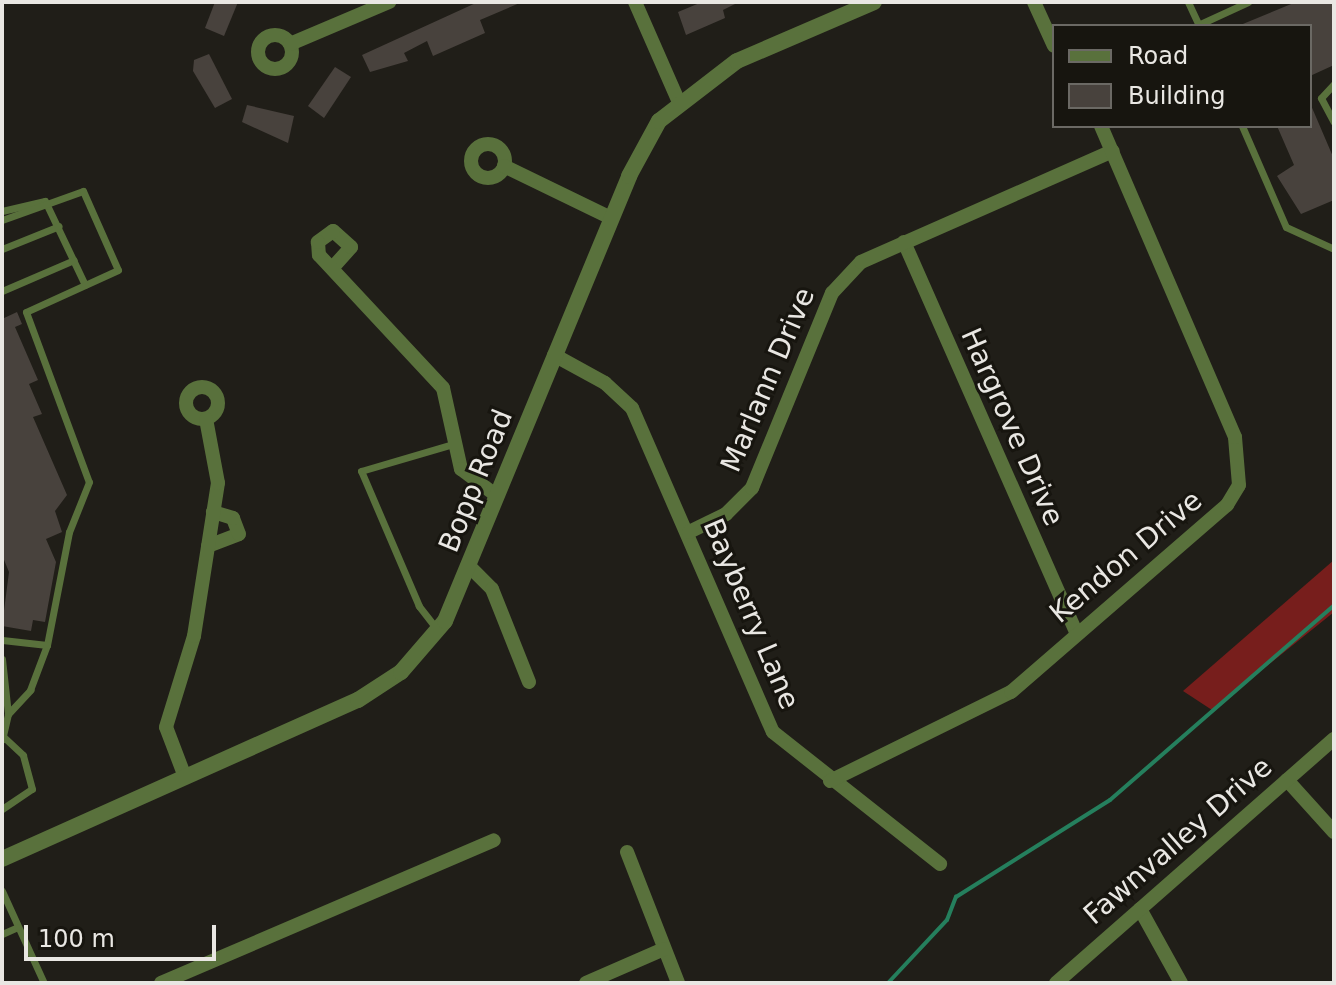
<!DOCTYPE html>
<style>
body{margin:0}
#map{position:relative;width:1336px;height:985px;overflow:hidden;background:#201e18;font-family:"DejaVu Sans",sans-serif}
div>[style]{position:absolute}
.forest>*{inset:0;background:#771e1c}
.stream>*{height:4px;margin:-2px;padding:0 2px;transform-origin:2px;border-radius:2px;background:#257f5d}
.building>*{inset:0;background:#48423d}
.service>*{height:7px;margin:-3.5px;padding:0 3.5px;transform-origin:3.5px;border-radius:3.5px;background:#59713c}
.minor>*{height:14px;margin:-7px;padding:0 7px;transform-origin:7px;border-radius:7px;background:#59713c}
.minor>.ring{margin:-7px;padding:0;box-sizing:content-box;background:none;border:14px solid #59713c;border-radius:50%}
.tertiary>*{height:16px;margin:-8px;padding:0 8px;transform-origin:8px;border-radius:8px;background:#59713c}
span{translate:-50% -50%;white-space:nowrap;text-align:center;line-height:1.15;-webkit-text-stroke:6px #17150f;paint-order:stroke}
.street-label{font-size:28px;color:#e9e7e3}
.frame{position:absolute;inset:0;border:4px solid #e9e7e3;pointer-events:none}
.legend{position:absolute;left:1052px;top:24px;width:260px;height:104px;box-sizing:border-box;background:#17150f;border:2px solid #6b6964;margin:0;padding:10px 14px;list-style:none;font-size:24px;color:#e9e7e3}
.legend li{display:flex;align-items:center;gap:16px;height:40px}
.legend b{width:40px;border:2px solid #6b6964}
.scale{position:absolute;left:24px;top:925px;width:192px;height:36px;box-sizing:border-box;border:4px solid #e9e7e3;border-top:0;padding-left:10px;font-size:24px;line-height:28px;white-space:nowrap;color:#e9e7e3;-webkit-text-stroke:6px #17150f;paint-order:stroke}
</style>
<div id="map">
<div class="forest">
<div style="clip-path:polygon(1334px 560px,1334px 612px,1212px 710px,1183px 691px)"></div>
</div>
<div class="stream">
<div style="left:888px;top:983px;width:86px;rotate:-46.9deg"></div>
<div style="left:947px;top:920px;width:25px;rotate:-69deg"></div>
<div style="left:956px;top:897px;width:182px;rotate:-32.2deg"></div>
<div style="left:1110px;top:800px;width:297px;rotate:-41deg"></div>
</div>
<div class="building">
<div style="clip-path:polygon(215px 2px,238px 2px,224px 36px,205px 28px)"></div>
<div style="clip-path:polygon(478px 2px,522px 2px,480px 20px,485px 33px,433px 56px,427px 41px,404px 53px,408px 61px,370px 72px,362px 55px)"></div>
<div style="clip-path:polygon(702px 2px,739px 2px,723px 10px,725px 18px,686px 35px,678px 12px)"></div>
<div style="clip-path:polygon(1296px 2px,1334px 2px,1334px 65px,1310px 76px,1310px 26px,1238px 26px)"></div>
<div style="clip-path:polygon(209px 54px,232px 99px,215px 108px,193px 71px,194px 60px)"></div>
<div style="clip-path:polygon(335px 67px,351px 77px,324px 118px,308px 106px)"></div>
<div style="clip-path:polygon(1310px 103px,1334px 159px,1334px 200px,1301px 214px,1277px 176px,1294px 165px,1277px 126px,1310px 126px)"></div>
<div style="clip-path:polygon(247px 105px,294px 116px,288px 143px,242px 122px)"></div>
<div style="clip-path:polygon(17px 312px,22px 324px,15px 327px,38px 380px,29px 384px,42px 414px,33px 417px,67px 495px,55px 511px,62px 532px,46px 539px,56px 562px,45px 622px,33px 620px,31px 631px,2px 626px,9px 572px,2px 555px,2px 319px)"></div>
</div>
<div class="service">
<div style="left:1188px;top:2px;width:26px;rotate:65deg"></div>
<div style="left:1198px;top:25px;width:55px;rotate:-24.7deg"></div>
<div style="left:1334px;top:84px;width:19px;rotate:133deg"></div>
<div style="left:1321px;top:98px;width:27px;rotate:62deg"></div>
<div style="left:1242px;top:126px;width:110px;rotate:66.5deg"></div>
<div style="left:1286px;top:227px;width:53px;rotate:24.6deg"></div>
<div style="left:2px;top:211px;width:44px;rotate:-13.1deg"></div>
<div style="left:45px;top:201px;width:93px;rotate:64.5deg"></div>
<div style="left:2px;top:220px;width:86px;rotate:-19.7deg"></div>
<div style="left:83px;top:191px;width:86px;rotate:66.1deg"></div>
<div style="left:118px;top:270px;width:101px;rotate:155.5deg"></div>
<div style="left:26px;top:312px;width:181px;rotate:69.7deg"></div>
<div style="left:89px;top:482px;width:54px;rotate:111.8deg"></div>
<div style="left:69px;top:532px;width:115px;rotate:101deg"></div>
<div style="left:47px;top:645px;width:45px;rotate:-173.7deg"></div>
<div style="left:2px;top:249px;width:61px;rotate:-22deg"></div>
<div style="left:2px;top:291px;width:78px;rotate:-23.3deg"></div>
<div style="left:436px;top:628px;width:28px;rotate:-128deg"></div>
<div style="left:419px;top:606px;width:147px;rotate:-113.2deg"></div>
<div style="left:361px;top:471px;width:99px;rotate:-16.4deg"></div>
<div style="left:2px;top:659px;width:55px;rotate:83.8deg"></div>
<div style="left:8px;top:714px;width:26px;rotate:103deg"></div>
<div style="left:8px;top:714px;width:33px;rotate:-47deg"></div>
<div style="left:30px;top:690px;width:48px;rotate:-69.3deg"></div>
<div style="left:2px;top:809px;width:36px;rotate:-34deg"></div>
<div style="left:32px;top:789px;width:35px;rotate:-105deg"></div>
<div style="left:23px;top:755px;width:26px;rotate:-137deg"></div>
<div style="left:2px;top:891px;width:101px;rotate:65.5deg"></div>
<div style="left:2px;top:934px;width:17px;rotate:-24deg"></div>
</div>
<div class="minor">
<div style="left:635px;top:2px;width:107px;rotate:66.3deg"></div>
<div style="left:1034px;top:2px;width:48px;rotate:65.6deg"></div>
<div class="ring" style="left:258px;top:35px;width:20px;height:20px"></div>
<div style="left:290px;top:44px;width:108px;rotate:-23deg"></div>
<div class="ring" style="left:471px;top:144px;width:20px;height:20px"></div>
<div style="left:504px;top:166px;width:119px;rotate:25.9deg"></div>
<div style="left:904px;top:242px;width:426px;rotate:66.2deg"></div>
<div style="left:335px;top:265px;width:24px;rotate:-48deg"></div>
<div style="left:351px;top:247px;width:24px;rotate:-138deg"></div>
<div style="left:333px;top:231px;width:19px;rotate:144deg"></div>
<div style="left:318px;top:242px;width:13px;rotate:86deg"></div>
<div style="left:319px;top:255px;width:182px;rotate:47deg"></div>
<div style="left:443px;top:388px;width:83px;rotate:77.5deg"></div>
<div style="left:461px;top:469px;width:45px;rotate:36.9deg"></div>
<div style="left:554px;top:355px;width:58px;rotate:28.8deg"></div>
<div style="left:605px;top:383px;width:37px;rotate:43deg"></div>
<div style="left:632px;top:408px;width:353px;rotate:66.5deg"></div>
<div style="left:773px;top:732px;width:213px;rotate:38.3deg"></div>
<div class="ring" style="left:186px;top:387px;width:18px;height:18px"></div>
<div style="left:689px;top:532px;width:41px;rotate:-25.9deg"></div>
<div style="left:726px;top:514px;width:37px;rotate:-45deg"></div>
<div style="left:752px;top:488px;width:211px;rotate:-67.7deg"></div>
<div style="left:832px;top:293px;width:42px;rotate:-46.9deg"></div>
<div style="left:861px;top:262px;width:275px;rotate:-23.8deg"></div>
<div style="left:208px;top:546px;width:33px;rotate:-21deg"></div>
<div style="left:239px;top:534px;width:17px;rotate:-111deg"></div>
<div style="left:233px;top:518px;width:21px;rotate:-163deg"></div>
<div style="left:470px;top:567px;width:31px;rotate:45deg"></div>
<div style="left:492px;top:589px;width:100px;rotate:68.3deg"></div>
<div style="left:185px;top:777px;width:53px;rotate:-110.8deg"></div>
<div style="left:166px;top:727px;width:95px;rotate:-72.9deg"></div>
<div style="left:194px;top:636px;width:155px;rotate:-81.1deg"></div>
<div style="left:218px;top:483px;width:65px;rotate:-100.6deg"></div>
<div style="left:1287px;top:780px;width:70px;rotate:47.9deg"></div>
<div style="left:830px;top:781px;width:202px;rotate:-26.2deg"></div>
<div style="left:1011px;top:692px;width:286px;rotate:-40.9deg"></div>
<div style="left:1227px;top:505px;width:23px;rotate:-59deg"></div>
<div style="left:1239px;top:485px;width:48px;rotate:-94.8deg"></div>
<div style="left:1235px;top:437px;width:339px;rotate:-113.3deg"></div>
<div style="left:627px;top:852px;width:141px;rotate:68.7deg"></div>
<div style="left:1140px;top:909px;width:85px;rotate:61deg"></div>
<div style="left:161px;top:983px;width:362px;rotate:-23.2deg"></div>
<div style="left:586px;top:983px;width:85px;rotate:-23.6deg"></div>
<div style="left:1056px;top:983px;width:370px;rotate:-41.3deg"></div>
</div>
<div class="tertiary">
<div style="left:2px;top:859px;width:390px;rotate:-24.1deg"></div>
<div style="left:358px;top:700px;width:51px;rotate:-33.1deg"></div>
<div style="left:401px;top:672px;width:67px;rotate:-49.2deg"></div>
<div style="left:445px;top:621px;width:482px;rotate:-67.5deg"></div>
<div style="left:629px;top:176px;width:63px;rotate:-61.4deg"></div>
<div style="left:659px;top:121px;width:98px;rotate:-37.6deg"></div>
<div style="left:737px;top:61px;width:149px;rotate:-23.3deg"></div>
</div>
<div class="street-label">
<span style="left:768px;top:380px;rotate:-67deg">Marlann Drive</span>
<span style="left:1012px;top:427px;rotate:66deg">Hargrove Drive</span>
<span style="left:476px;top:481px;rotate:-68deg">Bopp Road</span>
<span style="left:1126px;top:557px;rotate:-40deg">Kendon Drive</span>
<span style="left:751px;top:614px;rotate:67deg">Bayberry Lane</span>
<span style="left:1178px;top:841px;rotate:-41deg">Fawnvalley Drive</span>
</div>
<div class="frame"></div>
<ul class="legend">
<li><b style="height:10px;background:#59713c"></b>Road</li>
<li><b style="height:22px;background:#48423d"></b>Building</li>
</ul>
<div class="scale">100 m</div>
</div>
